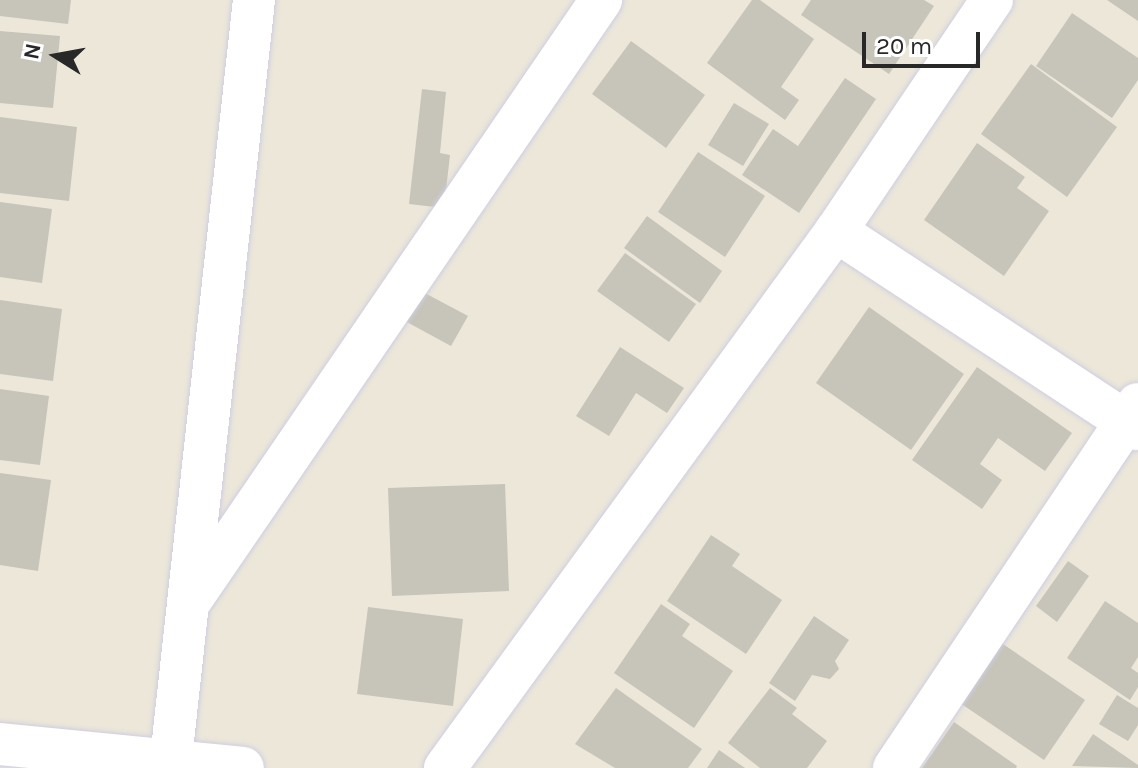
<!DOCTYPE html>
<style>
body{margin:0}
#map{position:relative;width:1138px;height:768px;overflow:hidden;background:#ece7d9;font-family:Karla,sans-serif}
div>[style]{position:absolute}
.building>*{inset:0;background:#c7c4b9}
.roads{filter:drop-shadow(0 0 2px #cecee2) drop-shadow(0 0 2px #cecee2)}
.street>*{height:42px;margin:-21px;padding:0 21px;transform-origin:21px;border-radius:21px;background:#fff}
span{translate:-50% -50%;white-space:nowrap;text-align:center;line-height:1.15;-webkit-text-stroke:6px #fff;paint-order:stroke}
.north{position:absolute;left:16px;top:16px;width:80px;height:80px;-webkit-text-stroke:6px #fff;paint-order:stroke;rotate:281deg;font-size:22px;font-weight:700;line-height:32px;text-align:center;color:#282828}
.north::after{content:'';display:block;margin:auto;width:28px;height:36px;background:#282828;clip-path:polygon(50% 0,100% 100%,50% 72%,0 100%)}
.scale{position:absolute;left:862px;top:32px;width:118px;height:36px;box-sizing:border-box;border:4px solid #282828;border-top:0;padding-left:10px;font-size:24px;line-height:28px;white-space:nowrap;color:#282828;-webkit-text-stroke:6px #fff;paint-order:stroke}
</style>
<div id="map">
<div class="building">
<div style="clip-path:polygon(0 0,71px 0,68px 24px,0 16px)"></div>
<div style="clip-path:polygon(752px 0,760px 0,814px 39px,781px 87px,799px 100px,785px 120px,707px 63px)"></div>
<div style="clip-path:polygon(811px 0,924px 0,934px 6px,889px 74px,801px 15px)"></div>
<div style="clip-path:polygon(1107px 0,1138px 0,1138px 21px)"></div>
<div style="clip-path:polygon(1072px 13px,1138px 58px,1138px 80px,1112px 118px,1036px 66px)"></div>
<div style="clip-path:polygon(0 31px,60px 36px,53px 108px,0 103px)"></div>
<div style="clip-path:polygon(631px 41px,705px 95px,666px 148px,592px 94px)"></div>
<div style="clip-path:polygon(1031px 64px,1117px 127px,1067px 197px,981px 134px)"></div>
<div style="clip-path:polygon(845px 78px,876px 99px,799px 213px,742px 175px,773px 129px,798px 146px)"></div>
<div style="clip-path:polygon(422px 89px,446px 92px,440px 153px,450px 155px,444px 208px,409px 204px)"></div>
<div style="clip-path:polygon(734px 103px,769px 124px,743px 166px,708px 145px)"></div>
<div style="clip-path:polygon(0 117px,77px 127px,69px 201px,0 193px)"></div>
<div style="clip-path:polygon(977px 143px,1025px 177px,1017px 188px,1049px 211px,1004px 276px,924px 220px)"></div>
<div style="clip-path:polygon(698px 152px,765px 196px,725px 257px,658px 212px)"></div>
<div style="clip-path:polygon(0 202px,52px 209px,42px 283px,0 277px)"></div>
<div style="clip-path:polygon(647px 216px,722px 271px,700px 303px,624px 248px)"></div>
<div style="clip-path:polygon(625px 253px,696px 304px,669px 342px,597px 291px)"></div>
<div style="clip-path:polygon(421px 291px,468px 316px,451px 346px,405px 321px)"></div>
<div style="clip-path:polygon(0 300px,62px 309px,53px 381px,0 374px)"></div>
<div style="clip-path:polygon(869px 307px,964px 374px,911px 450px,816px 383px)"></div>
<div style="clip-path:polygon(620px 347px,684px 388px,667px 413px,636px 393px,609px 436px,576px 416px)"></div>
<div style="clip-path:polygon(977px 367px,1072px 433px,1045px 471px,998px 438px,980px 464px,1002px 480px,982px 509px,912px 460px)"></div>
<div style="clip-path:polygon(0 389px,49px 396px,40px 465px,0 460px)"></div>
<div style="clip-path:polygon(0 473px,51px 480px,38px 571px,0 565px)"></div>
<div style="clip-path:polygon(505px 484px,509px 591px,392px 596px,388px 488px)"></div>
<div style="clip-path:polygon(711px 535px,740px 554px,732px 566px,782px 600px,746px 654px,667px 601px)"></div>
<div style="clip-path:polygon(1068px 561px,1089px 576px,1057px 622px,1036px 606px)"></div>
<div style="clip-path:polygon(1105px 601px,1138px 623px,1138px 657px,1131px 668px,1138px 673px,1138px 687px,1130px 700px,1067px 658px)"></div>
<div style="clip-path:polygon(661px 604px,690px 624px,682px 636px,733px 671px,694px 728px,614px 673px)"></div>
<div style="clip-path:polygon(368px 607px,463px 619px,453px 706px,357px 694px)"></div>
<div style="clip-path:polygon(814px 616px,849px 640px,835px 661px,839px 669px,830px 679px,812px 675px,795px 701px,769px 683px)"></div>
<div style="clip-path:polygon(1000px 642px,1085px 700px,1044px 760px,960px 703px)"></div>
<div style="clip-path:polygon(616px 688px,702px 749px,688px 768px,615px 768px,575px 744px)"></div>
<div style="clip-path:polygon(770px 688px,797px 708px,792px 714px,827px 741px,807px 768px,760px 768px,728px 743px)"></div>
<div style="clip-path:polygon(1117px 695px,1138px 708px,1138px 725px,1128px 741px,1099px 724px)"></div>
<div style="clip-path:polygon(954px 722px,1017px 766px,1016px 768px,922px 768px)"></div>
<div style="clip-path:polygon(1093px 734px,1138px 765px,1138px 768px,1072px 766px)"></div>
<div style="clip-path:polygon(719px 750px,745px 768px,707px 768px)"></div>
</div>
<div class="roads">
<div class="street">
<div style="left:836px;top:231px;width:361px;rotate:33.3deg"></div>
<div style="left:191px;top:600px;width:727px;rotate:-55.65deg"></div>
<div style="left:0;top:744px;width:244px;rotate:5.6deg"></div>
<div style="left:170px;top:768px;width:773px;rotate:-83.76deg"></div>
<div style="left:445px;top:768px;width:664px;rotate:-53.94deg"></div>
<div style="left:836px;top:231px;width:279px;rotate:-56deg"></div>
<div style="left:894px;top:768px;width:438px;rotate:-56.2deg"></div>
</div>
</div>
<div class="north">N</div>
<div class="scale">20 m</div>
</div>
